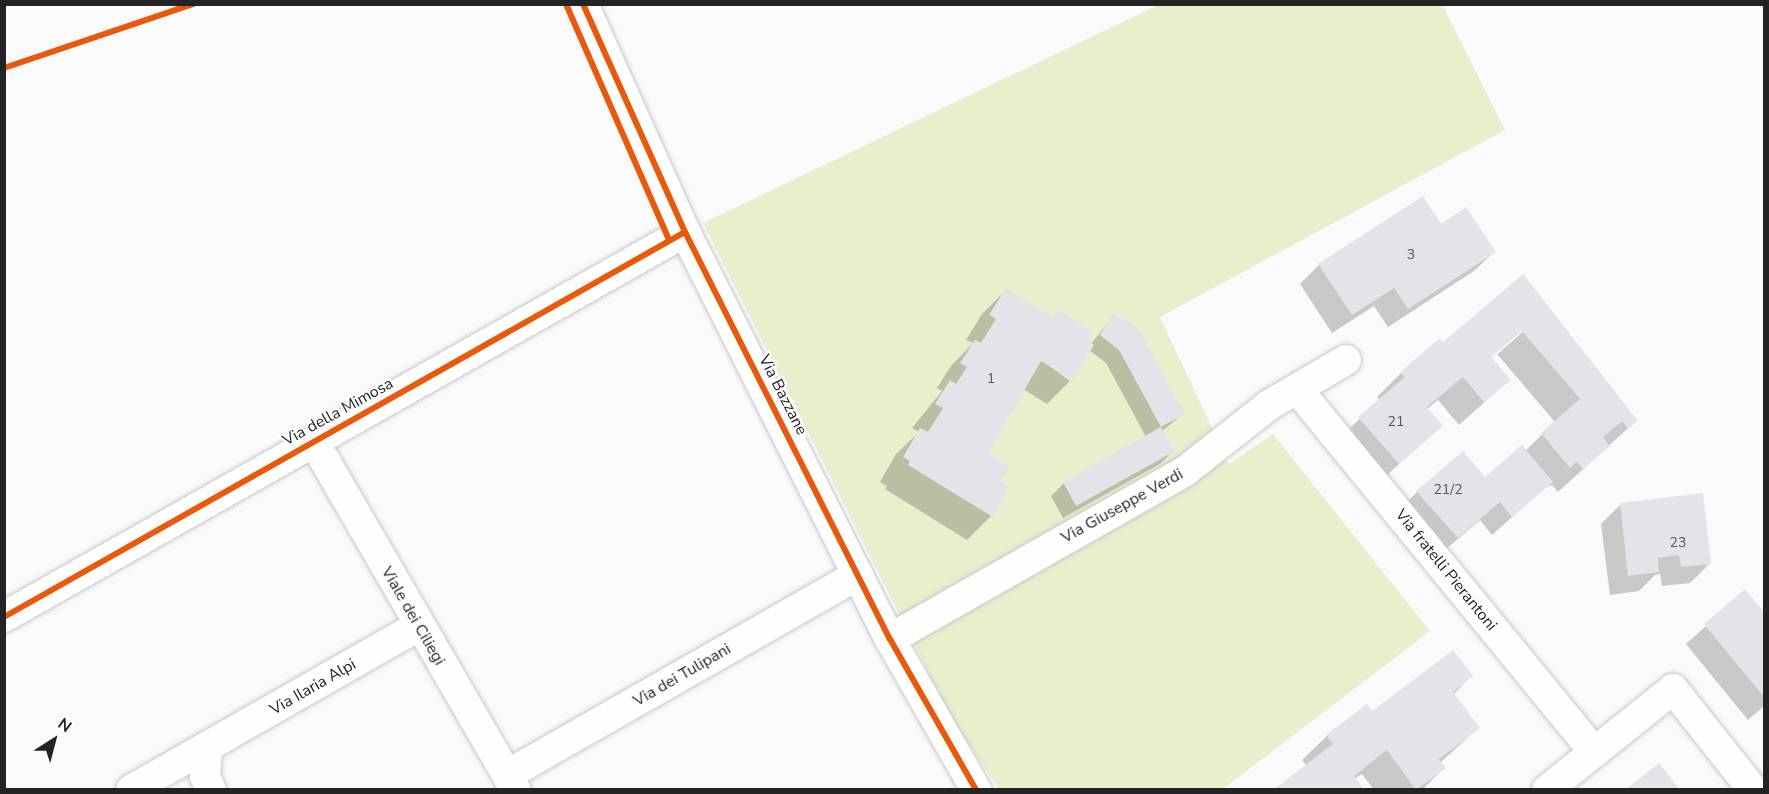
<!DOCTYPE html>
<style>
body{margin:0}
#map{position:relative;width:1769px;height:794px;overflow:hidden;background:#fafafc;font-family:"Nunito Sans",sans-serif}
div>[style]{position:absolute}
.green>*{inset:0;background:#eaeecc}
.shadow>*{inset:0;background:#0003}
.building>*{inset:0;background:#e3e3e9}
.roads{filter:drop-shadow(0 0 2px #c9c9cb) drop-shadow(0 0 2px #c9c9cb)}
.street>*{height:30px;margin:-15px;padding:0 15px;transform-origin:15px;border-radius:15px;background:#fefeff}
.cycleway>*{height:6px;margin:-3px;padding:0 3px;transform-origin:3px;border-radius:3px;background:#e8590c}
span{translate:-50% -50%;white-space:nowrap;text-align:center;line-height:1.15;-webkit-text-stroke:4.5px #fff;paint-order:stroke}
.number-label{font-size:14px;color:#565659}
.number-label span{-webkit-text-stroke-width:0}
.street-label{font-size:16px;color:#232325}
.frame{position:absolute;inset:0;border:6px solid #232325;pointer-events:none}
.north{position:absolute;left:24px;top:710px;width:60px;height:60px;-webkit-text-stroke:4px #fff;paint-order:stroke;rotate:36deg;font-size:16px;font-weight:700;line-height:24px;text-align:center;color:#232325}
.north::after{content:'';display:block;margin:auto;width:21px;height:27px;background:#232325;clip-path:polygon(50% 0,100% 100%,50% 72%,0 100%)}
</style>
<div id="map">
<div class="green">
<div style="clip-path:polygon(1158px 5px,1443px 5px,1505px 130px,1160px 317px,1229px 464px,1273px 434px,1430px 631px,1223px 789px,999px 789px,952px 719px,703px 223px)"></div>
</div>
<div class="shadow">
<div style="clip-path:polygon(1441px 226px,1494px 252px,1474px 271px,1388px 327px,1374px 306px,1332px 333px,1300px 284px,1319px 265px)"></div>
<div style="clip-path:polygon(evenodd,1522px 276px,1636px 421px,1558px 492px,1552px 485px,1543px 489px,1492px 535px,1480px 520px,1438px 556px,1398px 511px,1417px 492px,1485px 479px,1525px 451px,1555px 422px,1497px 354px,1491px 359px,1509px 380px,1459px 425px,1438px 400px,1427px 409px,1441px 426px,1374px 487px,1335px 442px,1380px 400px,1377px 397px,1401px 373px,1442px 344px,1522px 276px,1524px 327px,1524px 331px,1487px 363px,1485px 360px,1524px 327px)"></div>
<div style="clip-path:polygon(1006px 290px,1052px 318px,1058px 312px,1091px 344px,1114px 315px,1183px 414px,1162px 431px,1173px 451px,1160px 464px,1063px 518px,1051px 496px,1064px 483px,1146px 437px,1106px 363px,1089px 350px,1040px 359px,1070px 381px,1047px 404px,1023px 389px,987px 453px,998px 482px,991px 516px,967px 540px,885px 489px,887px 486px,880px 482px,896px 454px,919px 432px,912px 428px,942px 391px,937px 388px,951px 366px,973px 343px,966px 340px,982px 314px)"></div>
<div style="clip-path:polygon(1620px 505px,1710px 563px,1690px 583px,1662px 586px,1660px 574px,1655px 575px,1639px 591px,1610px 595px,1601px 524px)"></div>
<div style="clip-path:polygon(1745px 591px,1764px 615px,1764px 706px,1748px 720px,1686px 644px)"></div>
<div style="clip-path:polygon(1471px 676px,1453px 695px,1478px 728px,1440px 763px,1444px 768px,1422px 790px,1374px 790px,1362px 774px,1354px 779px,1307px 766px,1302px 760px,1327px 736px,1372px 713px)"></div>
</div>
<div class="building">
<div style="clip-path:polygon(1423px 196px,1441px 224px,1466px 207px,1496px 252px,1408px 309px,1394px 288px,1352px 315px,1318px 264px)"></div>
<div style="clip-path:polygon(1523px 274px,1638px 421px,1628px 429px,1622px 421px,1603px 437px,1610px 446px,1583px 469px,1577px 462px,1570px 468px,1541px 433px,1580px 399px,1522px 331px,1491px 357px,1511px 380px,1484px 402px,1463px 377px,1427px 407px,1443px 426px,1399px 464px,1358px 417px,1405px 377px,1400px 372px,1440px 338px,1443px 342px)"></div>
<div style="clip-path:polygon(1006px 288px,1053px 317px,1058px 310px,1093px 332px,1088px 340px,1094px 345px,1073px 380px,1041px 361px,988px 453px,1010px 467px,1000px 481px,1010px 487px,993px 517px,908px 465px,910px 461px,903px 457px,920px 428px,928px 432px,943px 408px,935px 404px,950px 380px,956px 384px,967px 367px,960px 363px,975px 340px,981px 343px,996px 319px,989px 315px)"></div>
<div style="clip-path:polygon(1113px 313px,1137px 327px,1185px 414px,1161px 427px,1119px 350px,1100px 335px)"></div>
<div style="clip-path:polygon(1161px 427px,1175px 451px,1076px 506px,1063px 482px)"></div>
<div style="clip-path:polygon(1522px 445px,1553px 482px,1512px 517px,1500px 502px,1458px 538px,1416px 491px,1463px 451px,1485px 477px)"></div>
<div style="clip-path:polygon(1703px 493px,1711px 564px,1681px 567px,1679px 555px,1658px 558px,1659px 572px,1628px 576px,1620px 503px)"></div>
<div style="clip-path:polygon(1745px 589px,1764px 612px,1764px 697px,1704px 624px)"></div>
<div style="clip-path:polygon(1453px 650px,1473px 676px,1453px 692px,1480px 728px,1439px 759px,1446px 768px,1416px 790px,1387px 750px,1354px 776px,1364px 790px,1273px 790px,1333px 744px,1326px 735px,1367px 704px,1372px 711px)"></div>
<div style="clip-path:polygon(1659px 763px,1680px 790px,1625px 790px)"></div>
</div>
<div class="roads">
<div class="street">
<div style="left:583px;top:4px;width:250px;rotate:65.9deg"></div>
<div style="left:685px;top:232px;width:456px;rotate:63.3deg"></div>
<div style="left:890px;top:639px;width:174px;rotate:60.3deg"></div>
<div style="left:1298px;top:390px;width:467px;rotate:50.7deg"></div>
<div style="left:314px;top:442px;width:402px;rotate:59.9deg"></div>
<div style="left:4px;top:617px;width:782px;rotate:-29.48deg"></div>
<div style="left:890px;top:639px;width:338px;rotate:-29.6deg"></div>
<div style="left:1184px;top:472px;width:108px;rotate:-38.2deg"></div>
<div style="left:1269px;top:405px;width:89px;rotate:-30.3deg"></div>
<div style="left:207px;top:747px;width:29px;rotate:94deg"></div>
<div style="left:205px;top:776px;width:15px;rotate:67deg"></div>
<div style="left:507px;top:775px;width:404px;rotate:-29.7deg"></div>
<div style="left:131px;top:790px;width:331px;rotate:-29.7deg"></div>
<div style="left:1547px;top:790px;width:161px;rotate:-38.7deg"></div>
<div style="left:1673px;top:689px;width:129px;rotate:51.6deg"></div>
</div>
</div>
<div class="cycleway">
<div style="left:566px;top:4px;width:257px;rotate:66.4deg"></div>
<div style="left:583px;top:4px;width:250px;rotate:65.9deg"></div>
<div style="left:685px;top:232px;width:456px;rotate:63.3deg"></div>
<div style="left:890px;top:639px;width:174px;rotate:60.3deg"></div>
<div style="left:4px;top:68px;width:200px;rotate:-18.7deg"></div>
<div style="left:4px;top:617px;width:782px;rotate:-29.48deg"></div>
</div>
<div class="number-label">
<span style="left:1411px;top:255px">3</span>
<span style="left:991px;top:379px">1</span>
<span style="left:1396px;top:422px">21</span>
<span style="left:1448px;top:490px">21/2</span>
<span style="left:1678px;top:543px">23</span>
</div>
<div class="street-label">
<span style="left:783px;top:395px;rotate:63deg">Via Bazzane</span>
<span style="left:338px;top:412px;rotate:-29deg">Via della Mimosa</span>
<span style="left:1122px;top:506px;rotate:-29deg">Via Giuseppe Verdi</span>
<span style="left:1446px;top:570px;rotate:51deg">Via fratelli Pierantoni</span>
<span style="left:413px;top:616px;rotate:60deg">Viale dei Ciliegi</span>
<span style="left:682px;top:675px;rotate:-30deg">Via dei Tulipani</span>
<span style="left:313px;top:687px;rotate:-30deg">Via Ilaria Alpi</span>
</div>
<div class="frame"></div>
<div class="north">N</div>
</div>
